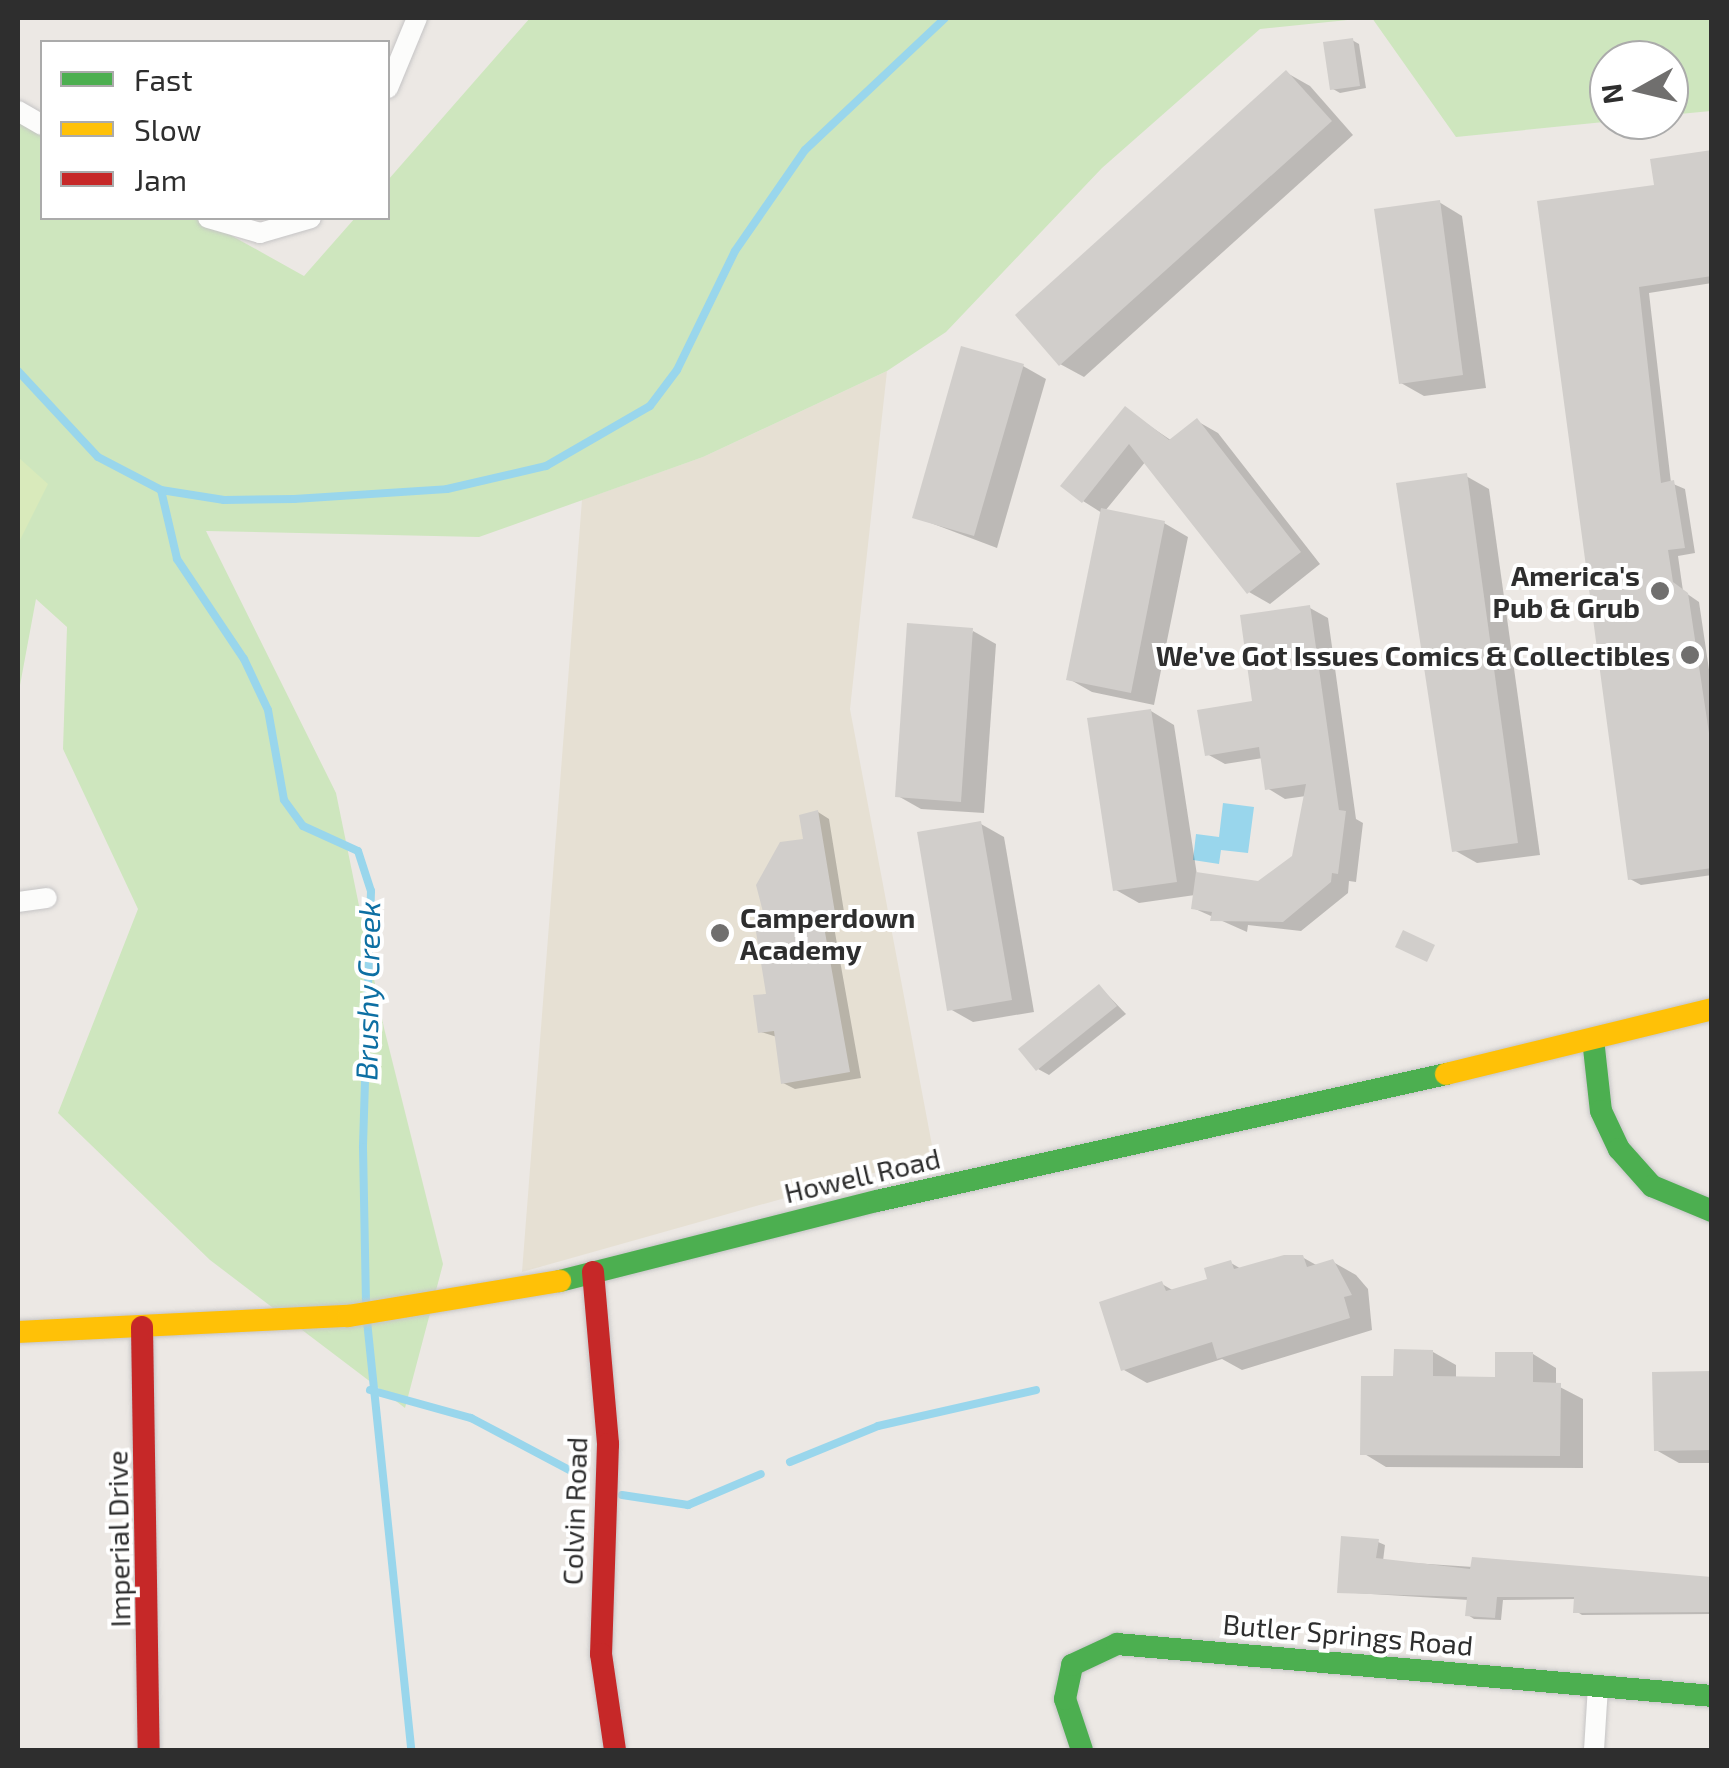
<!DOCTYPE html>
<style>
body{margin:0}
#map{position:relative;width:1729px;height:1768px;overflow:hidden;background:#ece8e4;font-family:"Exo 2",sans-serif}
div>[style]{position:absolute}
.education>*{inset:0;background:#e6e0d3}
.green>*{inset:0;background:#cee6be}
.pitch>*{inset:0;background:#d9eabb}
.water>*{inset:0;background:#99d6ec}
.shadow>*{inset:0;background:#0003}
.stream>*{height:8px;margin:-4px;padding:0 4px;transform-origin:4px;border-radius:4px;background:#99d6ec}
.building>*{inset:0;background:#d1cecb}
.roads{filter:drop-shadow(0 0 2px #c5c4c5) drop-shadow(0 0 2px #c5c4c5)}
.street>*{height:20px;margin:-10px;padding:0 10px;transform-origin:10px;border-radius:10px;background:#fcfcfb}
.fast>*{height:22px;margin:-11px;padding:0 11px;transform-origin:11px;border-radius:11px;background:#4caf50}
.slow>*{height:22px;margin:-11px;padding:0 11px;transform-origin:11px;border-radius:11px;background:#ffc107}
.jam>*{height:22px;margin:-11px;padding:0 11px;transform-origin:11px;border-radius:11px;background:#c62828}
.dots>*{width:28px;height:28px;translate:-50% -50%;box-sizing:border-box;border:5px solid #fff;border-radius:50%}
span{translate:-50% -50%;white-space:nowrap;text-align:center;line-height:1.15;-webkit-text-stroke:8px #fff;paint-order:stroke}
.poi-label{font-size:28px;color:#2e2e2e;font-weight:700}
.right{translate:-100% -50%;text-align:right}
.left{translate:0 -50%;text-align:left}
.street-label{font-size:28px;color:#2e2e2e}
.water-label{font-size:30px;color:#0d6fa3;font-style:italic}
.frame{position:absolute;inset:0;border:20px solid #2e2e2e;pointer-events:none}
.legend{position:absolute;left:40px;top:40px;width:350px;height:180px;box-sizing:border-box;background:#fff;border:2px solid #ababab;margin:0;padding:12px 18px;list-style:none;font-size:30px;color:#2e2e2e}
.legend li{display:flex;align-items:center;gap:20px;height:50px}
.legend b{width:50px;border:2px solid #ababab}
.north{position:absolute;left:1589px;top:40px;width:100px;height:100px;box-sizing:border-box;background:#fff;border:2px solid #ababab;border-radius:50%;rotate:262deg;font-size:28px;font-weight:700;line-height:40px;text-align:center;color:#2e2e2e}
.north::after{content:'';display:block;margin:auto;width:35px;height:45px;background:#706f6e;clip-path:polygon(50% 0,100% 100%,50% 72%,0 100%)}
</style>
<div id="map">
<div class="education">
<div style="clip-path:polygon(887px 371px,850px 709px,934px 1156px,522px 1272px,582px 500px,703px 457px)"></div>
</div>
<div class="green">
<div style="clip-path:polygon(530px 18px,1367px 18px,1260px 29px,1102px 168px,946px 332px,887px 371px,703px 457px,479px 537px,206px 531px,336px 793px,384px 1028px,443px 1264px,405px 1408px,210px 1260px,58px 1113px,138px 909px,63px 749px,67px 627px,36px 599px,18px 696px,18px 113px,42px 128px,42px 218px,200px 218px,304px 276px,355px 218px,388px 218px,388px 180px)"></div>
<div style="clip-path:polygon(1372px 18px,1711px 18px,1711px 111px,1669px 115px,1669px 60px,1609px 60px,1609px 120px,1624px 120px,1456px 137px)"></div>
</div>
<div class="pitch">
<div style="clip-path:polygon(18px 457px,48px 484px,18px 544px)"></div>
</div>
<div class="water">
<div style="clip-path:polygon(1223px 803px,1254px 807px,1248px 853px,1221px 850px,1219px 864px,1193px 860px,1196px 834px,1219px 837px)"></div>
</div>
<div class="shadow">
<div style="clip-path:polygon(1352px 40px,1359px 44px,1366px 88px,1340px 93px,1333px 89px)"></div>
<div style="clip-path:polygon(1287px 73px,1310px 86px,1353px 135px,1084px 377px,1060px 364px)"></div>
<div style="clip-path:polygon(1712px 153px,1712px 283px,1649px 293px,1671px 483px,1685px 489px,1695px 553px,1678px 556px,1683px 591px,1699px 602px,1712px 690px,1712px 875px,1641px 885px,1630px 879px,1540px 204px,1656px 187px)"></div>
<div style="clip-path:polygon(1439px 202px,1462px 216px,1486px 388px,1424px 396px,1401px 383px)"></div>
<div style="clip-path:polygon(1023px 366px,1046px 379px,997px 548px,915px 517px)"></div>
<div style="clip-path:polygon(1125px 409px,1172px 441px,1197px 421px,1218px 433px,1320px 564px,1270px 604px,1249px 592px,1146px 461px,1105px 511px,1164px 523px,1188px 537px,1154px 705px,1092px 692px,1069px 679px,1102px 513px,1083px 501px)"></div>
<div style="clip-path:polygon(1466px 476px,1489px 489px,1540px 855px,1477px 863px,1454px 850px)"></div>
<div style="clip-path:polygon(1310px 608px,1328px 618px,1356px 819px,1363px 823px,1356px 882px,1349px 881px,1348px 893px,1301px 931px,1248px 925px,1247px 932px,1193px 908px,1195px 895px,1139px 903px,1116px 890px,1151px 711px,1174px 725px,1197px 875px,1258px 884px,1294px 857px,1306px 796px,1285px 799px,1267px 788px,1263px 758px,1225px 764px,1207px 754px,1255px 703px)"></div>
<div style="clip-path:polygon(973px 631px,996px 644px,984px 813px,921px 809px,898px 796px)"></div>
<div style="clip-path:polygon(818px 812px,829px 819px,846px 924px,834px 927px,861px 1078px,795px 1089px,783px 1083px,777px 1037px,761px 1032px,769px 996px,766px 914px)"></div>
<div style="clip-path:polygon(981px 824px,1004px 837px,1034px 1012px,973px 1022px,950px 1009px)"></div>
<div style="clip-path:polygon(1100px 987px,1126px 1014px,1049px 1075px,1038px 1069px)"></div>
<div style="clip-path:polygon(1302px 1257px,1318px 1266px,1333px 1262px,1356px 1275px,1368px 1289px,1372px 1330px,1242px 1370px,1222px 1359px,1147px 1383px,1124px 1370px,1162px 1284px,1174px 1291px,1211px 1280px,1231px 1263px,1243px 1270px)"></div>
<div style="clip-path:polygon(1433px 1352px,1456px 1365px,1456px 1379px,1498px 1379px,1533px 1354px,1556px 1368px,1556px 1385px,1583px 1399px,1583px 1468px,1386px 1467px,1363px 1453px,1396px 1378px)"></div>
<div style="clip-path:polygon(1712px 1374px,1712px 1463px,1679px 1463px,1656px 1450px)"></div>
<div style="clip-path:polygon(1378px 1542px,1385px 1545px,1383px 1561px,1712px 1583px,1712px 1614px,1582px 1615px,1576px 1611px,1577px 1599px,1503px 1600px,1501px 1620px,1474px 1619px,1468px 1615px,1469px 1600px,1339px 1592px)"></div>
</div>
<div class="stream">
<div style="left:18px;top:371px;width:117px;rotate:47.1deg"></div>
<div style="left:98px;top:457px;width:71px;rotate:27.6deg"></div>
<div style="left:161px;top:490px;width:64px;rotate:9deg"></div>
<div style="left:224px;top:500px;width:70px;rotate:-0.8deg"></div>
<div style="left:294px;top:499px;width:153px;rotate:-3.7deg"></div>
<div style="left:447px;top:489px;width:102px;rotate:-13.1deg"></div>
<div style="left:546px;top:466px;width:120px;rotate:-30deg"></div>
<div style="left:650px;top:406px;width:45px;rotate:-53.1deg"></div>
<div style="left:677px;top:370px;width:132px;rotate:-64deg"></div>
<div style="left:735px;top:251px;width:123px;rotate:-55.3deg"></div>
<div style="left:805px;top:150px;width:192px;rotate:-43.3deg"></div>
<div style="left:161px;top:490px;width:71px;rotate:76.9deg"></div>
<div style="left:177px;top:559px;width:120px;rotate:56.2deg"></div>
<div style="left:244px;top:659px;width:56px;rotate:64.8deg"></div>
<div style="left:268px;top:710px;width:91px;rotate:79.9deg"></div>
<div style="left:284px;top:800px;width:32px;rotate:54deg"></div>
<div style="left:303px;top:826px;width:60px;rotate:24.4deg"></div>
<div style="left:358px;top:851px;width:42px;rotate:72deg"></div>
<div style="left:371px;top:891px;width:256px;rotate:91.8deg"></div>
<div style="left:363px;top:1147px;width:160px;rotate:88.9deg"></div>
<div style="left:367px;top:1321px;width:431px;rotate:84.1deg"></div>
<div style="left:370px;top:1390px;width:105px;rotate:15.5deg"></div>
<div style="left:471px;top:1418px;width:115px;rotate:27.9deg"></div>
<div style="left:790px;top:1462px;width:95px;rotate:-22.2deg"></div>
<div style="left:878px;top:1426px;width:162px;rotate:-12.8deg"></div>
<div style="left:622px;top:1495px;width:67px;rotate:8.6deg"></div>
<div style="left:688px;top:1505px;width:79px;rotate:-23deg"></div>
</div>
<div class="building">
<div style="clip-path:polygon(1353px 38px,1360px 86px,1330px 90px,1323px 42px)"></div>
<div style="clip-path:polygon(1286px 70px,1332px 121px,1059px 366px,1015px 315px)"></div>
<div style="clip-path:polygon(1712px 150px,1712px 276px,1639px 287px,1661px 483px,1674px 480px,1685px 548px,1668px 550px,1673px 582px,1688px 593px,1712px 753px,1712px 868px,1628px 880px,1537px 201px,1654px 185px,1650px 159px)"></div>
<div style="clip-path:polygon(1440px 200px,1463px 375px,1399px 384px,1374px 209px)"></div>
<div style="clip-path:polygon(961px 346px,1024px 364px,974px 536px,912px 518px)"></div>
<div style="clip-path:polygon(1125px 406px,1169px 440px,1197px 418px,1301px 552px,1247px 594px,1129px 444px,1082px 503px,1060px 486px)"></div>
<div style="clip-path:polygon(1467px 473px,1518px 843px,1452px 852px,1396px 483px)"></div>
<div style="clip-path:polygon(1101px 508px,1165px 521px,1131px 693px,1066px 680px)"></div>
<div style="clip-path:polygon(1310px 605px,1339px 810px,1346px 811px,1338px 874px,1332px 873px,1331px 882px,1283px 922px,1210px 921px,1212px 912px,1191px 909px,1196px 872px,1258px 881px,1292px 856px,1306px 784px,1265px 790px,1259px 747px,1205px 756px,1197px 710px,1252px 701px,1240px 615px)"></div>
<div style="clip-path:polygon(907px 623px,973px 628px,961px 802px,895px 797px)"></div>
<div style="clip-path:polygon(1151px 709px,1177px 882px,1113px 891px,1087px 718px)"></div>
<div style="clip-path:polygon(818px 810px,836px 919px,823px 921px,850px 1072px,781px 1084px,774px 1031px,758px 1033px,753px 995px,766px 994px,753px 913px,763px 912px,756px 885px,780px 842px,803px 839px,799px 815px)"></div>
<div style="clip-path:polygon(981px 821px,1012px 1000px,947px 1011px,917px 832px)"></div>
<div style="clip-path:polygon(1403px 930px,1435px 945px,1427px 962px,1395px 947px)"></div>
<div style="clip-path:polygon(1099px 984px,1117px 1006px,1036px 1071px,1018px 1049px)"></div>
<div style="clip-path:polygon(1284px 1255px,1303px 1255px,1307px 1267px,1333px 1259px,1352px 1295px,1344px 1297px,1350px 1318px,1217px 1359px,1212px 1342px,1121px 1371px,1099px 1302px,1162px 1281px,1166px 1291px,1207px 1279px,1204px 1268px,1231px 1260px,1234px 1269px)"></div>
<div style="clip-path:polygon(1394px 1349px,1433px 1350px,1433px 1376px,1495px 1377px,1495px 1352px,1533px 1352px,1533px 1382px,1561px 1383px,1560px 1456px,1360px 1455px,1361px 1376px,1393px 1376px)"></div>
<div style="clip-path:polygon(1712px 1371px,1712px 1450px,1654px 1451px,1652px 1372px)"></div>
<div style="clip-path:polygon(1341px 1536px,1379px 1539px,1376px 1558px,1470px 1569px,1472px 1557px,1712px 1577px,1712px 1612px,1573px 1613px,1574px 1597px,1497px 1597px,1495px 1618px,1465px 1616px,1467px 1597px,1337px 1593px)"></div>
</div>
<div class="roads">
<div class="street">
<div style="left:388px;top:88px;width:76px;rotate:-67.5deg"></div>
<div style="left:18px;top:111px;width:28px;rotate:30deg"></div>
<div style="left:208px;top:218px;width:54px;rotate:16.1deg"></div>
<div style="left:260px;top:233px;width:53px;rotate:-16.4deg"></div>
<div style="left:18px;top:902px;width:29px;rotate:-8deg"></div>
<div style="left:1594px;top:1750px;width:64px;rotate:-86.4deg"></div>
</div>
<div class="fast">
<div style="left:1593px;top:1039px;width:72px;rotate:83.7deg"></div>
<div style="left:1601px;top:1111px;width:42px;rotate:64.7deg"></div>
<div style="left:1619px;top:1149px;width:50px;rotate:48.3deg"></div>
<div style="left:1652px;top:1186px;width:65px;rotate:22.6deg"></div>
<div style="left:560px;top:1281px;width:327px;rotate:-14.2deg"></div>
<div style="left:877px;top:1201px;width:583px;rotate:-12.58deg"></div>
<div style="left:1082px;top:1750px;width:54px;rotate:-108.4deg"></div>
<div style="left:1065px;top:1699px;width:35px;rotate:-78deg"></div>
<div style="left:1072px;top:1665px;width:50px;rotate:-25deg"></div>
<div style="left:1117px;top:1644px;width:597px;rotate:4.99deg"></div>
</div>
<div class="slow">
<div style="left:1446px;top:1074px;width:274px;rotate:-13.7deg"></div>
<div style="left:18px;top:1332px;width:330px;rotate:-2.8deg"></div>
<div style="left:348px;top:1316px;width:215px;rotate:-9.4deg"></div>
</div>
<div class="jam">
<div style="left:593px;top:1272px;width:173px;rotate:85deg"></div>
<div style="left:608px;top:1444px;width:210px;rotate:91.9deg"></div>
<div style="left:601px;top:1654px;width:97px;rotate:81.7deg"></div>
<div style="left:142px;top:1327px;width:423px;rotate:89.1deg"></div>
</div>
</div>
<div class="dots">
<div style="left:1660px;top:591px;background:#706f6e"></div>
<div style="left:1690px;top:655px;background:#706f6e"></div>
<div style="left:720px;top:933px;background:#706f6e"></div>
</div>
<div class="poi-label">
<span class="right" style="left:1640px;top:591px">America's<br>Pub &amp; Grub</span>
<span class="right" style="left:1670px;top:655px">We've Got Issues Comics &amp; Collectibles</span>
<span class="left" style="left:740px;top:933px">Camperdown<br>Academy</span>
</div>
<div class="street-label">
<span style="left:862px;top:1175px;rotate:-13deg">Howell Road</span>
<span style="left:574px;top:1511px;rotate:-88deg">Colvin Road</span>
<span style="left:118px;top:1539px;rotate:-91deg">Imperial Drive</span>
<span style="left:1348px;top:1634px;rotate:5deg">Butler Springs Road</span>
</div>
<div class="water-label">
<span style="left:367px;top:991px;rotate:-89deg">Brushy Creek</span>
</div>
<div class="frame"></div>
<ul class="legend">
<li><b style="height:12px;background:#4caf50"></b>Fast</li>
<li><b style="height:12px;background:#ffc107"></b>Slow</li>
<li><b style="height:12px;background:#c62828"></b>Jam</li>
</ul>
<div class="north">N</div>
</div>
